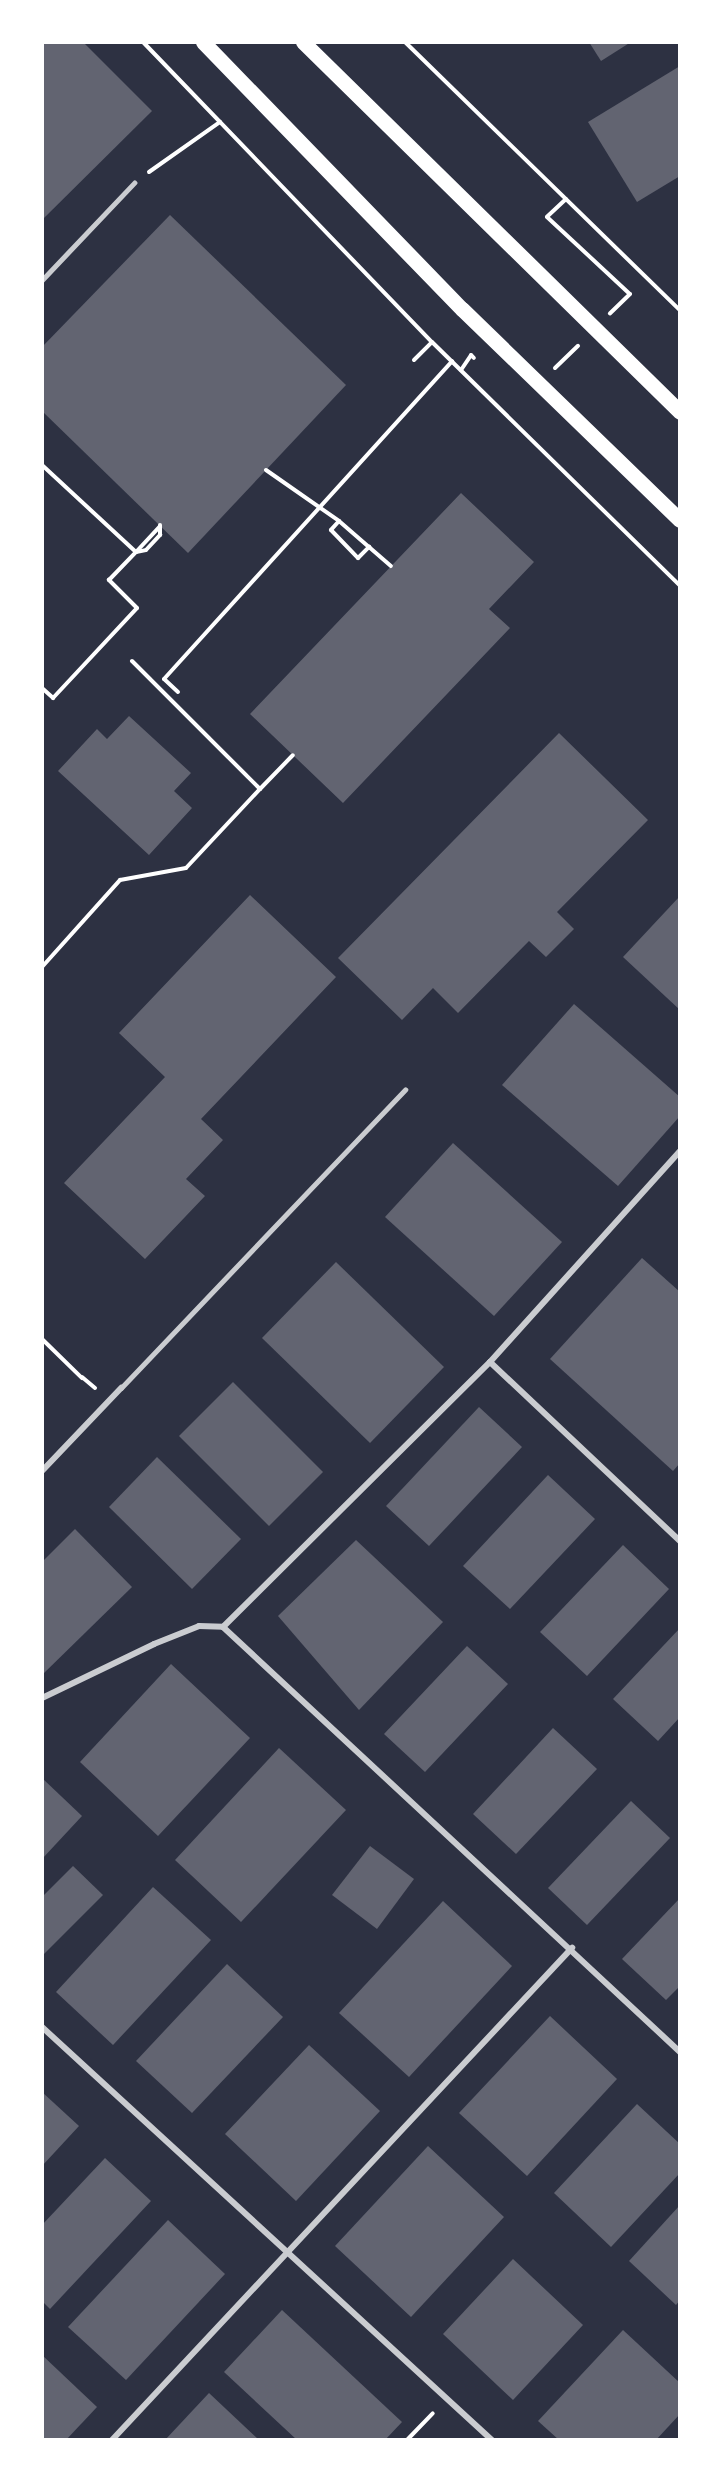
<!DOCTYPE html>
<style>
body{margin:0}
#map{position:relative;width:722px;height:2482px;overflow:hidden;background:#2d3142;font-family:"Source Sans 3",sans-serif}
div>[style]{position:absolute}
.building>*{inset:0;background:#626471}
.path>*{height:4px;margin:-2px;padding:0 2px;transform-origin:2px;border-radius:2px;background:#fff}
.service>*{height:4.5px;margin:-2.25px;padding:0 2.25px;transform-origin:2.25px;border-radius:2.25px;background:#caccd0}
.minor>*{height:6px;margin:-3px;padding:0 3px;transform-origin:3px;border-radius:3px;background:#caccd0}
.primary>*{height:15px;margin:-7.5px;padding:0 7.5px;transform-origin:7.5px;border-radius:7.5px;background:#fff}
span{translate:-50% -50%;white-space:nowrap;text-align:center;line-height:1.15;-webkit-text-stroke:6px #fff;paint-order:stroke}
.frame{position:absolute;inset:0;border:44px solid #fff;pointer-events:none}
</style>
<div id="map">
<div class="building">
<div style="clip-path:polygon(42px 42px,83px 42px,152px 111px,42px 220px)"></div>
<div style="clip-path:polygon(589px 42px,631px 42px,601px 61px)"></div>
<div style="clip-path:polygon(680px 66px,680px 176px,637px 202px,588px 122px)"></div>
<div style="clip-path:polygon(170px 215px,346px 385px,188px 553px,42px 411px,42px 347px)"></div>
<div style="clip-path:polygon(461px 493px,534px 562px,489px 609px,510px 628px,343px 803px,250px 714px)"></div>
<div style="clip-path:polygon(129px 716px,191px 773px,174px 791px,192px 808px,149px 855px,58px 771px,97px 729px,107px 739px)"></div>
<div style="clip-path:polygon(559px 733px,648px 820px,557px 912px,574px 929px,546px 957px,529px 941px,458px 1013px,433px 988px,402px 1020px,338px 958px)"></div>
<div style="clip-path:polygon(250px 895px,336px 977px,201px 1119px,223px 1140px,186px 1179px,205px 1196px,145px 1259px,64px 1183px,165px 1077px,119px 1033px)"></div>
<div style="clip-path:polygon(680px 896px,680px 1010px,623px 957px)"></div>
<div style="clip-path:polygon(574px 1004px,680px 1097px,680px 1116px,618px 1186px,502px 1085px)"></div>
<div style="clip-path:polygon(453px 1143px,562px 1242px,494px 1316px,385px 1217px)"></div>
<div style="clip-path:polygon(642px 1258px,680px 1292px,680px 1463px,673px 1471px,550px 1359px)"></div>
<div style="clip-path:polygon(336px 1262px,444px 1367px,370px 1443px,262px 1338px)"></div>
<div style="clip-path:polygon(233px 1382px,323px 1472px,269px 1526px,179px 1436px)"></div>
<div style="clip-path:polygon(479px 1407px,522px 1447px,429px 1546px,386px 1506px)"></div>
<div style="clip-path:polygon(157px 1457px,241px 1539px,192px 1589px,109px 1507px)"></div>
<div style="clip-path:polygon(548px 1475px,595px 1519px,510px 1609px,463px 1566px)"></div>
<div style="clip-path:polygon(75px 1529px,132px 1587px,42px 1675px,42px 1562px)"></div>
<div style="clip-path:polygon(356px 1540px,443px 1622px,359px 1710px,278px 1616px)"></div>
<div style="clip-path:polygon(623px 1545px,669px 1589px,587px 1676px,540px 1632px)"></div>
<div style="clip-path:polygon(680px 1628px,680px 1717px,658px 1741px,613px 1699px)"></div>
<div style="clip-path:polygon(467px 1646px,508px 1684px,425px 1772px,384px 1734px)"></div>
<div style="clip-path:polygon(171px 1664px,250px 1738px,158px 1836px,80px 1762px)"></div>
<div style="clip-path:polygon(553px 1728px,597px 1769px,516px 1854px,473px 1814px)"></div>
<div style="clip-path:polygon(279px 1748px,346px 1810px,241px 1922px,175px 1860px)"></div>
<div style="clip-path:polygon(42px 1778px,82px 1816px,42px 1859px)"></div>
<div style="clip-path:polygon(631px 1801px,670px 1838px,587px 1925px,548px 1888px)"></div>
<div style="clip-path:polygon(370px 1846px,414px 1879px,377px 1929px,332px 1895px)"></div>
<div style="clip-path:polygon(73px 1866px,103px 1895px,42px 1956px,42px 1897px)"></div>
<div style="clip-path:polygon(153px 1887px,211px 1940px,113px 2045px,56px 1992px)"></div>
<div style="clip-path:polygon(680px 1898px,680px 1986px,666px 2000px,622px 1959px)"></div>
<div style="clip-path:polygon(443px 1901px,512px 1966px,409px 2077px,339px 2013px)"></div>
<div style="clip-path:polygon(227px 1964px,283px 2017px,192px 2113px,136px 2061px)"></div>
<div style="clip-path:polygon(550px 2016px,617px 2079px,527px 2176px,459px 2113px)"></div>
<div style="clip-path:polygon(309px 2045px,380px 2111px,296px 2201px,225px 2134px)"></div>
<div style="clip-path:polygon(42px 2092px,79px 2126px,42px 2166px)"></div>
<div style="clip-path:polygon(637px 2104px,680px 2144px,680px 2173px,611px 2247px,554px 2193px)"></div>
<div style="clip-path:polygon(428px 2146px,504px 2217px,411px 2317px,335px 2246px)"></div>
<div style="clip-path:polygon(105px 2158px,151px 2201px,50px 2309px,42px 2301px,42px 2225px)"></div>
<div style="clip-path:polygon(680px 2205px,680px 2300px,676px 2305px,629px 2261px)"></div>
<div style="clip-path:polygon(168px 2220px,225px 2274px,126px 2380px,68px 2327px)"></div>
<div style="clip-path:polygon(513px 2259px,583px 2325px,513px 2400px,443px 2334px)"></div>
<div style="clip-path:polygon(282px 2310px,402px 2422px,385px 2440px,297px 2440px,224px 2372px)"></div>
<div style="clip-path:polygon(623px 2330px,680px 2383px,680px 2414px,656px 2440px,559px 2440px,538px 2421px)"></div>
<div style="clip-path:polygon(42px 2355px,97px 2407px,66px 2440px,42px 2440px)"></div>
<div style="clip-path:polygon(209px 2393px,259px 2440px,165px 2440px)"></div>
</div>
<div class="path">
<div style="left:143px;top:42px;width:417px;rotate:46.1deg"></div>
<div style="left:432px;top:342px;width:348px;rotate:44.5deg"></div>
<div style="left:405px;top:42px;width:384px;rotate:44.3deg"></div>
<div style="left:149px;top:172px;width:87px;rotate:-35.2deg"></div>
<div style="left:566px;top:199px;width:26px;rotate:137deg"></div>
<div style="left:547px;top:217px;width:113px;rotate:42.9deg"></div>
<div style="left:630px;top:294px;width:28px;rotate:136deg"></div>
<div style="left:414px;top:360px;width:25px;rotate:-45deg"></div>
<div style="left:555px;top:368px;width:32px;rotate:-44deg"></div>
<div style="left:461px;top:370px;width:18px;rotate:-56deg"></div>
<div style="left:471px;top:355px;width:4px;rotate:45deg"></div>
<div style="left:42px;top:465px;width:128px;rotate:42.8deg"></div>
<div style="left:136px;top:552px;width:35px;rotate:-47deg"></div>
<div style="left:266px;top:470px;width:89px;rotate:34.9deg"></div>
<div style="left:339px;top:521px;width:12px;rotate:132deg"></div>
<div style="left:331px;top:530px;width:39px;rotate:46deg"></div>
<div style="left:358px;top:558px;width:16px;rotate:-45deg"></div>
<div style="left:369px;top:547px;width:29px;rotate:41deg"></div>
<div style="left:339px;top:521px;width:40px;rotate:41deg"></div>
<div style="left:42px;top:688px;width:15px;rotate:42deg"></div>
<div style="left:53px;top:698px;width:123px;rotate:-47deg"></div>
<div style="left:137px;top:608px;width:40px;rotate:-135deg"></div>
<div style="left:109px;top:580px;width:39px;rotate:-46deg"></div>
<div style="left:136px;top:552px;width:10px;rotate:-11deg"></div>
<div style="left:146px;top:550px;width:21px;rotate:-47deg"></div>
<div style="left:160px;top:535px;width:10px;rotate:-90deg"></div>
<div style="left:178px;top:692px;width:19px;rotate:-137deg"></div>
<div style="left:164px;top:679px;width:429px;rotate:-47.8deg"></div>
<div style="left:260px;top:789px;width:47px;rotate:-45.9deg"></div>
<div style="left:42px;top:967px;width:117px;rotate:-48.1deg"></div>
<div style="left:120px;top:880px;width:67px;rotate:-10.3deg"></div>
<div style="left:186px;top:868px;width:108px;rotate:-46.9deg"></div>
<div style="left:260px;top:789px;width:181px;rotate:-135deg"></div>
<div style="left:42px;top:1339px;width:56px;rotate:44.3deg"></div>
<div style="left:82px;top:1377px;width:17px;rotate:40deg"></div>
<div style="left:407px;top:2440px;width:37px;rotate:-46deg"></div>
</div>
<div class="service">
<div style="left:42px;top:280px;width:134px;rotate:-46.5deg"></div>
<div style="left:121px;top:1388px;width:412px;rotate:-46.4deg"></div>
</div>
<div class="minor">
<div style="left:490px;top:1362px;width:261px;rotate:43.3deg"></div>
<div style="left:42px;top:1471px;width:115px;rotate:-46.4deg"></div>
<div style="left:223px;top:1627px;width:624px;rotate:42.92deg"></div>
<div style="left:42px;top:1698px;width:124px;rotate:-25.7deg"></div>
<div style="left:154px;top:1644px;width:48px;rotate:-21.8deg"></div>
<div style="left:199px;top:1626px;width:24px;rotate:2deg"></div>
<div style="left:223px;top:1627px;width:376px;rotate:-44.8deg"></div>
<div style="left:490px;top:1362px;width:284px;rotate:-48deg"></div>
<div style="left:42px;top:2027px;width:611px;rotate:42.55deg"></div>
<div style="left:112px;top:2440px;width:674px;rotate:-46.93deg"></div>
</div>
<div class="primary">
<div style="left:203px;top:42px;width:372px;rotate:45.9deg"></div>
<div style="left:462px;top:309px;width:303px;rotate:44.1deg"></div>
<div style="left:303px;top:42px;width:528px;rotate:44.46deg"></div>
</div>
<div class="frame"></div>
</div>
